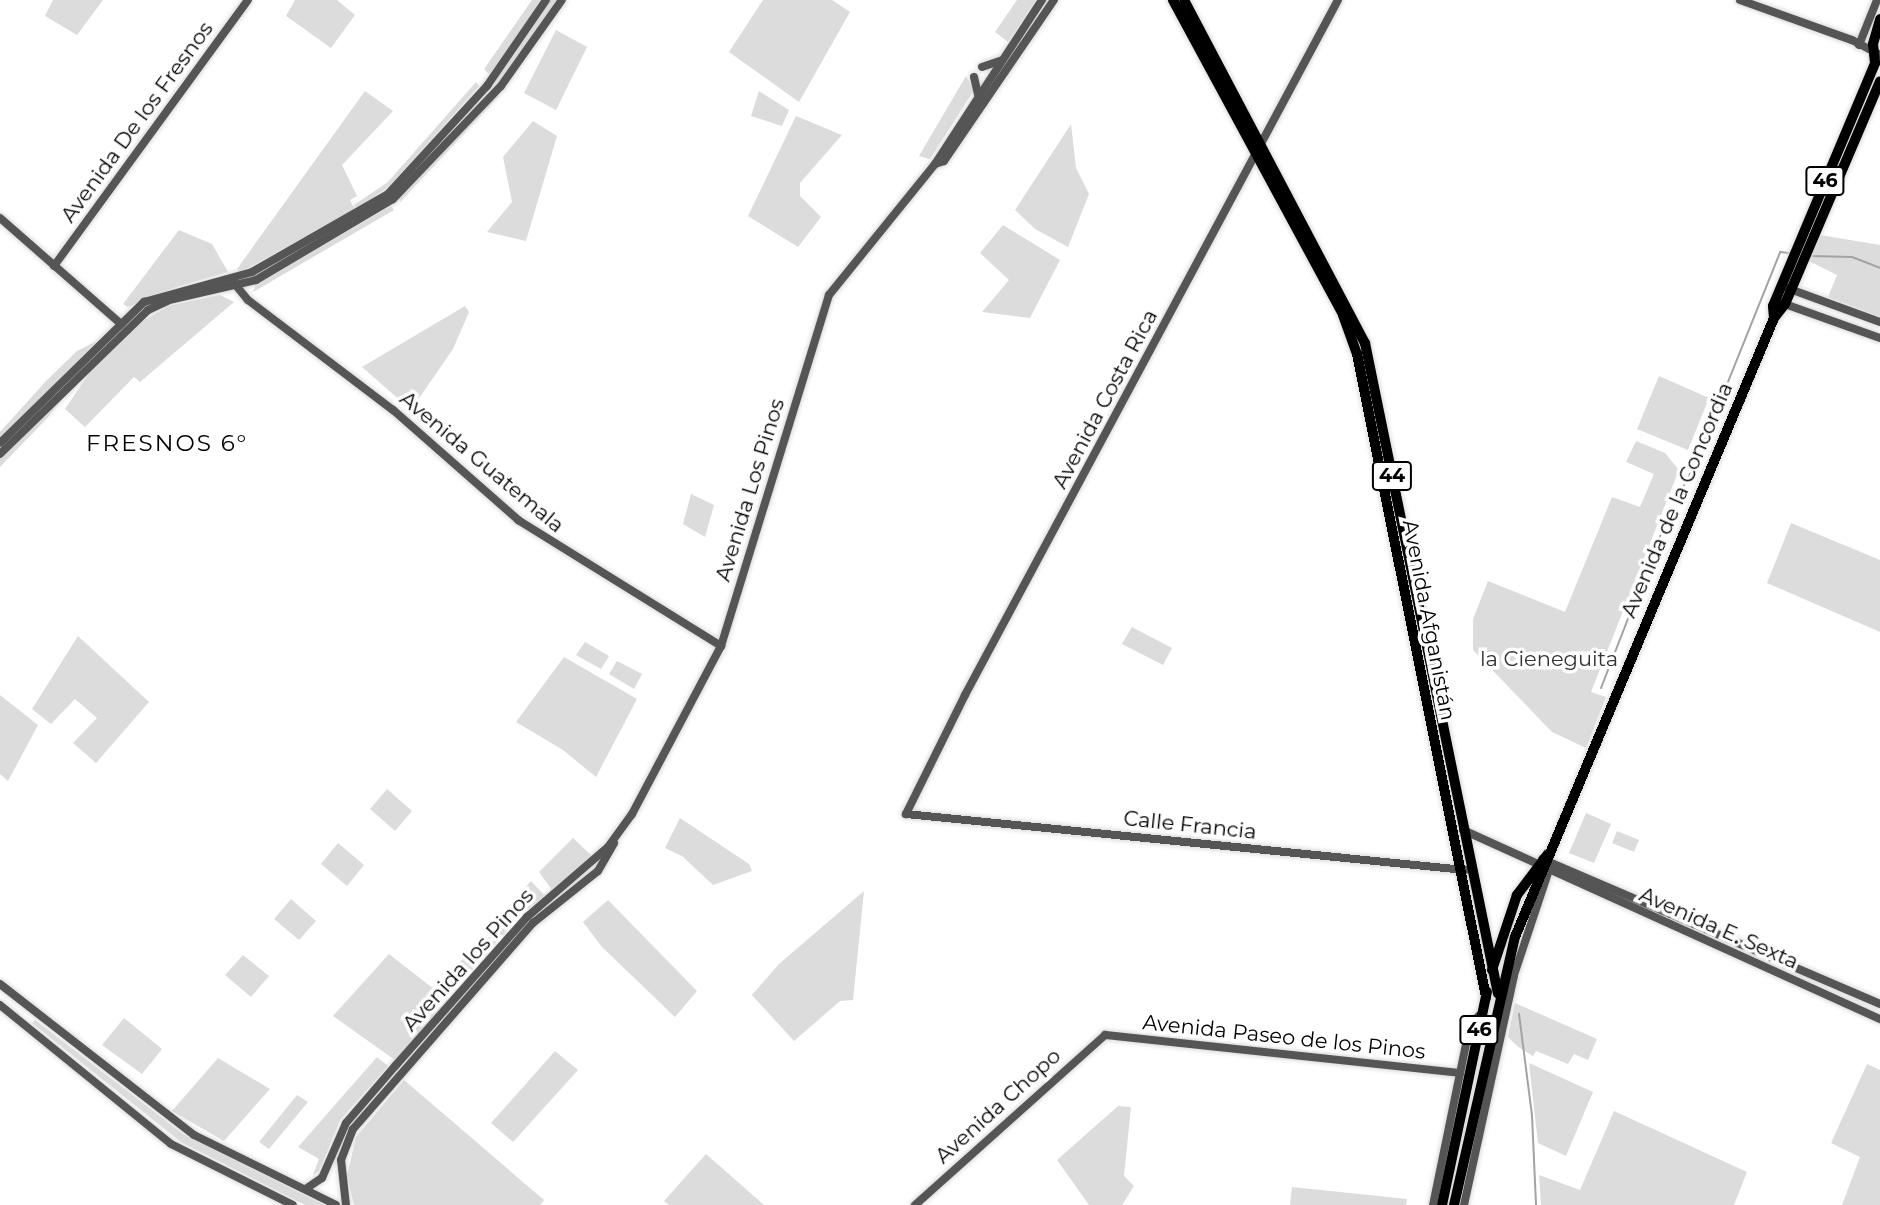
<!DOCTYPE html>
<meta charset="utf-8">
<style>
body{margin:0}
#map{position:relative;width:1880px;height:1205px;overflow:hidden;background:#fff;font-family:Montserrat,sans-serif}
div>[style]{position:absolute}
.green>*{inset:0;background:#dcdcdc}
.stream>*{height:2px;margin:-1px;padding:0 1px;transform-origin:1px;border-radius:1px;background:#a3a3a3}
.roads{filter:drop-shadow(0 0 2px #dbdbdb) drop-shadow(0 0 2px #dbdbdb)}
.minor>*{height:8px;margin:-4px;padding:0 4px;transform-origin:4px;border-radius:4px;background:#555}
.major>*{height:10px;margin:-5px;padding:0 5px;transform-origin:5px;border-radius:5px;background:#000}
span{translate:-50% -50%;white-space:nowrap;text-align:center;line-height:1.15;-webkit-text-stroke:7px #fff;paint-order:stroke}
.shield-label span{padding:2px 5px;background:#fff;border:2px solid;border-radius:5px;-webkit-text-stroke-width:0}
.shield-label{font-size:19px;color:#000;font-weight:700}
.street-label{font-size:21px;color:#000}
.park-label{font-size:21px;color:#333}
.neighbourhood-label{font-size:23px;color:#000;letter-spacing:2px}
</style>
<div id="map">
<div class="green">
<div style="clip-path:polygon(53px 0,103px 0,77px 35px,45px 16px)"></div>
<div style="clip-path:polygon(295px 0,337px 0,355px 15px,331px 48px,286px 16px)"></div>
<div style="clip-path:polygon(532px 0,543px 0,491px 76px,484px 69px)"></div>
<div style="clip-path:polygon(549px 0,558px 0,499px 83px,497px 80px)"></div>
<div style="clip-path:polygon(763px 0,832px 0,850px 12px,799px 102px,729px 52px)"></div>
<div style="clip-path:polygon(1017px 0,1036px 0,1008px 42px,995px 32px)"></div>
<div style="clip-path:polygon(556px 30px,587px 47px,556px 110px,524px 93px)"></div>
<div style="clip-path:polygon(966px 76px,974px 90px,930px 159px,919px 156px)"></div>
<div style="clip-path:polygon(476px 82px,479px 86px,389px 186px,357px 209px,354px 205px,388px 182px)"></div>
<div style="clip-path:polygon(365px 91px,393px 111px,342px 165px,357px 196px,350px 200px,355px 210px,240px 272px,237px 269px)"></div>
<div style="clip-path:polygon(759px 91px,789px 110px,782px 126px,751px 116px)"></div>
<div style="clip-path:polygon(496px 94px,499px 96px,400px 202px,399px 198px)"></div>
<div style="clip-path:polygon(796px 116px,842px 135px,800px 183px,800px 196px,821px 217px,798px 247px,748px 216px)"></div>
<div style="clip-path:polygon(533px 121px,557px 136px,526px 241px,487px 232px,512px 202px,503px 157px)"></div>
<div style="clip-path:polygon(1071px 124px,1076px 168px,1089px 194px,1068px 247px,1035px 229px,1015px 210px)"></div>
<div style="clip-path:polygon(391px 206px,394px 210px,253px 292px,256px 284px)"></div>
<div style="clip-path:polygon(1003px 225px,1060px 260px,1030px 318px,982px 312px,1009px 280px,980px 253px)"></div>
<div style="clip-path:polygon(179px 230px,212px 244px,228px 272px,176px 287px,128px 307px,123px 304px)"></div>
<div style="clip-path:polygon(1820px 235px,1880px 245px,1880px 317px,1828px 297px,1837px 275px,1809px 261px)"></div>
<div style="clip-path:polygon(220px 295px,234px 302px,140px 382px,134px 377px,85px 427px,65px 409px,94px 366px,134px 327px,168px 306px)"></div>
<div style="clip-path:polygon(465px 306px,469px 312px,453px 349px,411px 410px,362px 367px)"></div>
<div style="clip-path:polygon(97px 341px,0 440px,0 432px,46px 381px,77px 351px)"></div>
<div style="clip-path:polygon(1659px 376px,1709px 398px,1688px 450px,1637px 429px)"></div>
<div style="clip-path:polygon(72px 385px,49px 416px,0 467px,0 456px)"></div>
<div style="clip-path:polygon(1636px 441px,1665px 453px,1679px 470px,1591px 692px,1606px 697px,1586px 748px,1552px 732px,1473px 650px,1473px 619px,1488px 581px,1565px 612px,1612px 497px,1640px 507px,1654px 474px,1626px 462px)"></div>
<div style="clip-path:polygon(691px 494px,714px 505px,705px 537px,683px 524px)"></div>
<div style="clip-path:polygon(1791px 523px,1880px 560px,1880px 632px,1767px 583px)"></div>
<div style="clip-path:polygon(1132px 627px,1172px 648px,1163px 665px,1122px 644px)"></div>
<div style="clip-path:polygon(78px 636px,149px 702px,96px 763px,73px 743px,97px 718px,75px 699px,51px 724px,32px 709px)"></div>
<div style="clip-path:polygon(585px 642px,609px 656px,601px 669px,576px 655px)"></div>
<div style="clip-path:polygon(564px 657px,637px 699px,596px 777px,563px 750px,516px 722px)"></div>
<div style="clip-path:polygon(617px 661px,642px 674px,634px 689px,609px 674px)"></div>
<div style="clip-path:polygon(0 695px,38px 725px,8px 781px,0 774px)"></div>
<div style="clip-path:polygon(387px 789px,412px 811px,395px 831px,370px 809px)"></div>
<div style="clip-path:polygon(1586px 813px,1611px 824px,1594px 863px,1569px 853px)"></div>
<div style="clip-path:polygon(680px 818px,749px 864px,752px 871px,713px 885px,682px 856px,665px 848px)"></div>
<div style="clip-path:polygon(1617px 831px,1639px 840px,1634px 852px,1612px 843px)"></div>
<div style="clip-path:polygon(573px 838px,594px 858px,552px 890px,539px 872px)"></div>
<div style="clip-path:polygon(338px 843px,364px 865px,347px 886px,321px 864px)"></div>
<div style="clip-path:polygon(531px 881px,545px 896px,521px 914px,452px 992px,441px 984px)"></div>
<div style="clip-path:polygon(864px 891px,853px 1000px,840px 1001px,794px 1041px,752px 995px,779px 964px)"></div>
<div style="clip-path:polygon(291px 899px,316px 921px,299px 940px,274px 919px)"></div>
<div style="clip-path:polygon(608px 900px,697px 991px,675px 1017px,602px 947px,583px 922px)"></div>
<div style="clip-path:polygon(389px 954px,448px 1000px,395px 1060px,333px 1016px)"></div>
<div style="clip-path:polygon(243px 955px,269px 976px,251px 997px,225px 975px)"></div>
<div style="clip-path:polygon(1515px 1003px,1597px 1039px,1588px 1060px,1574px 1054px,1568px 1064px,1536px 1051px,1533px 1056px,1517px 1046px,1508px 1037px)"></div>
<div style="clip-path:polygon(124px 1018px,162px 1049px,142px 1074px,102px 1045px)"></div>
<div style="clip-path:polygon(35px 1020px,183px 1134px,324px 1205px,305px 1205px,181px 1142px,32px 1023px)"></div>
<div style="clip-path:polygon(555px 1051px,578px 1070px,513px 1142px,491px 1123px)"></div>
<div style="clip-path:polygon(377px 1057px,388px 1066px,340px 1120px,319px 1171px,313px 1175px,319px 1159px,298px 1147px)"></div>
<div style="clip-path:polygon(218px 1058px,270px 1089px,224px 1141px,172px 1111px)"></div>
<div style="clip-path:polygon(1529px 1063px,1593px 1092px,1566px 1156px,1538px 1143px)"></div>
<div style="clip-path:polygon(1867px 1064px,1880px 1070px,1880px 1205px,1842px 1205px,1860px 1157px,1831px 1143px)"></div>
<div style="clip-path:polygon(404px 1080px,544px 1200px,540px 1205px,354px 1205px,347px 1176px,356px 1137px)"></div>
<div style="clip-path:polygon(297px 1095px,308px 1102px,269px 1149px,259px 1142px)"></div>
<div style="clip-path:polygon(1118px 1106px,1131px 1107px,1124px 1176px,1134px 1186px,1122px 1205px,1089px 1205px,1057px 1160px)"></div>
<div style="clip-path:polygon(1614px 1111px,1747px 1172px,1734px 1205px,1541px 1205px,1539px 1175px,1580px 1190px)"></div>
<div style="clip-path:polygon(706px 1154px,764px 1205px,669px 1205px,664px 1201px)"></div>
<div style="clip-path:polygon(1292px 1187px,1407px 1199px,1406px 1205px,1290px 1205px)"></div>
</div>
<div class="stream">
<div style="left:1811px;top:256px;width:41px;rotate:1.4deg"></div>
<div style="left:1852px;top:257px;width:30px;rotate:21deg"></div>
<div style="left:1699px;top:454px;width:218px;rotate:-68.1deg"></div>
<div style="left:1780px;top:252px;width:9px;rotate:6deg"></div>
<div style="left:1601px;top:688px;width:185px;rotate:-68.7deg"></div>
<div style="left:1668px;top:516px;width:54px;rotate:-62.5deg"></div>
<div style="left:1519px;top:1014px;width:103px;rotate:82.7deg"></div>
<div style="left:1532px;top:1116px;width:89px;rotate:87.4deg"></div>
</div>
<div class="roads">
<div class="minor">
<div style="left:1338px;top:0;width:789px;rotate:118.22deg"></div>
<div style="left:965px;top:695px;width:133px;rotate:116.4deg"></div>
<div style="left:906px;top:814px;width:562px;rotate:5.72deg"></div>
<div style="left:1740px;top:0;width:119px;rotate:19.7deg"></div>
<div style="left:1852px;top:40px;width:32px;rotate:28deg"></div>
<div style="left:1859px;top:45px;width:48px;rotate:-68.2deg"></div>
<div style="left:982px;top:67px;width:21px;rotate:-19deg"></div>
<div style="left:974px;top:77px;width:18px;rotate:77deg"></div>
<div style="left:935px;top:164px;width:9px;rotate:-18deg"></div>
<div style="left:944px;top:161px;width:195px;rotate:-55.7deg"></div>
<div style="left:0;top:218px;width:161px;rotate:41.2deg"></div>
<div style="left:54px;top:266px;width:329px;rotate:-53.9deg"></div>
<div style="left:234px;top:283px;width:22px;rotate:51deg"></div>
<div style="left:248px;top:300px;width:182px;rotate:37.2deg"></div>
<div style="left:393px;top:410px;width:167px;rotate:41.3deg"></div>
<div style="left:518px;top:520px;width:239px;rotate:31.8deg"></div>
<div style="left:1787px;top:288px;width:99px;rotate:20.1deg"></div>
<div style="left:1782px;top:303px;width:104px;rotate:19.7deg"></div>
<div style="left:0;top:443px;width:202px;rotate:-44.4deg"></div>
<div style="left:144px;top:302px;width:112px;rotate:-15.5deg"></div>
<div style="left:252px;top:272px;width:157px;rotate:-29.8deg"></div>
<div style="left:388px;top:194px;width:147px;rotate:-47.5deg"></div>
<div style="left:487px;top:86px;width:104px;rotate:-55.5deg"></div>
<div style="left:0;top:454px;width:206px;rotate:-44.2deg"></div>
<div style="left:148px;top:310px;width:23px;rotate:-25deg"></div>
<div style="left:169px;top:300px;width:89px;rotate:-12.9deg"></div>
<div style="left:256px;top:280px;width:159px;rotate:-30.6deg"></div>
<div style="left:393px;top:199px;width:156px;rotate:-46.3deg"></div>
<div style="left:501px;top:86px;width:105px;rotate:-54.7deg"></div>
<div style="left:1463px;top:830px;width:458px;rotate:24.4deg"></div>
<div style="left:1542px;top:859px;width:368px;rotate:23.2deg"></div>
<div style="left:0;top:984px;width:246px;rotate:37.9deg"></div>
<div style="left:194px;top:1135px;width:158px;rotate:26.2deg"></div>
<div style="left:0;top:1005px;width:220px;rotate:39.1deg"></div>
<div style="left:171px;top:1144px;width:136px;rotate:26.6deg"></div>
<div style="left:307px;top:1188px;width:18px;rotate:-34deg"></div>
<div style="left:322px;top:1178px;width:60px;rotate:-66.4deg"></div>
<div style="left:346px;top:1123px;width:77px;rotate:-49.2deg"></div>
<div style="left:396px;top:1065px;width:198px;rotate:-48.5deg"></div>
<div style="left:527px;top:917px;width:107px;rotate:-40.8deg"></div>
<div style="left:608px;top:847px;width:41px;rotate:-54deg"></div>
<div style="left:632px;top:814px;width:190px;rotate:-62.1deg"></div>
<div style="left:721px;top:646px;width:367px;rotate:-72.9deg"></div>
<div style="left:829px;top:295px;width:169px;rotate:-51deg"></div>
<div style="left:935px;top:164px;width:196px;rotate:-56.9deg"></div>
<div style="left:346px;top:1205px;width:45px;rotate:-96.3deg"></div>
<div style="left:341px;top:1160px;width:33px;rotate:-69deg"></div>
<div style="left:353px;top:1129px;width:274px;rotate:-48.9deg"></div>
<div style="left:533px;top:923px;width:83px;rotate:-38.7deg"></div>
<div style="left:598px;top:871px;width:32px;rotate:-60deg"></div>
<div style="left:915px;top:1205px;width:255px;rotate:-41.8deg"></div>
<div style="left:1105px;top:1035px;width:357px;rotate:6.1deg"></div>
<div style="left:1433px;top:1205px;width:185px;rotate:-78.4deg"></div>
<div style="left:1470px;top:1024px;width:16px;rotate:-43deg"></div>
<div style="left:1464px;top:1205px;width:235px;rotate:-77.7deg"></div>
<div style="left:1514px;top:975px;width:111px;rotate:-71.6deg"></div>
</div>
<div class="major">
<div style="left:1173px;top:0;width:358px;rotate:61.6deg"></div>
<div style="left:1343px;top:315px;width:41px;rotate:70.3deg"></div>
<div style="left:1357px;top:354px;width:656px;rotate:78.66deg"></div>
<div style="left:1184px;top:0;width:388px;rotate:62.2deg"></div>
<div style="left:1365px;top:343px;width:664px;rotate:78.45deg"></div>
<div style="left:1774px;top:318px;width:12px;rotate:-95deg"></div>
<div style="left:1773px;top:306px;width:264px;rotate:-67.2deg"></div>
<div style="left:1875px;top:63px;width:19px;rotate:-96deg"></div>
<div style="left:1873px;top:44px;width:26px;rotate:-74deg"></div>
<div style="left:1492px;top:970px;width:79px;rotate:-71.6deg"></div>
<div style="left:1517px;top:895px;width:51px;rotate:-52.9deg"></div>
<div style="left:1442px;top:1205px;width:218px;rotate:-78.1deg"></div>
<div style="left:1454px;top:1205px;width:275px;rotate:-77.2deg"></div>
<div style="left:1515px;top:937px;width:671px;rotate:-67.29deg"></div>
<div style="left:1774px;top:318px;width:18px;rotate:-52deg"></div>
<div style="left:1785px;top:304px;width:242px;rotate:-66.9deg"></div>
</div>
</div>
<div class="shield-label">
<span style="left:1825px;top:181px">46</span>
<span style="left:1392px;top:476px">44</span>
<span style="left:1479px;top:1030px">46</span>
</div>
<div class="street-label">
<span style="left:137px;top:122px;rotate:-54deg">Avenida De los Fresnos</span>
<span style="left:1105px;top:399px;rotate:-62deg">Avenida Costa Rica</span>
<span style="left:482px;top:462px;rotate:40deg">Avenida Guatemala</span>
<span style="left:750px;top:490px;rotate:-73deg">Avenida Los Pinos</span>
<span style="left:1677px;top:500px;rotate:-67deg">Avenida de la Concordia</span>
<span style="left:1429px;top:620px;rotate:79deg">Avenida Afganistán</span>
<span style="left:1190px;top:825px;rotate:6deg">Calle Francia</span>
<span style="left:1719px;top:928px;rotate:24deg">Avenida E. Sexta</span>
<span style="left:468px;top:960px;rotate:-48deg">Avenida los Pinos</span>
<span style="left:1284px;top:1037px;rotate:6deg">Avenida Paseo de los Pinos</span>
<span style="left:998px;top:1106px;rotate:-42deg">Avenida Chopo</span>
</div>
<div class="park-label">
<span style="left:1549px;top:659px">la Cieneguita</span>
</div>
<div class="neighbourhood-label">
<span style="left:167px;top:443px">FRESNOS 6°</span>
</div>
</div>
